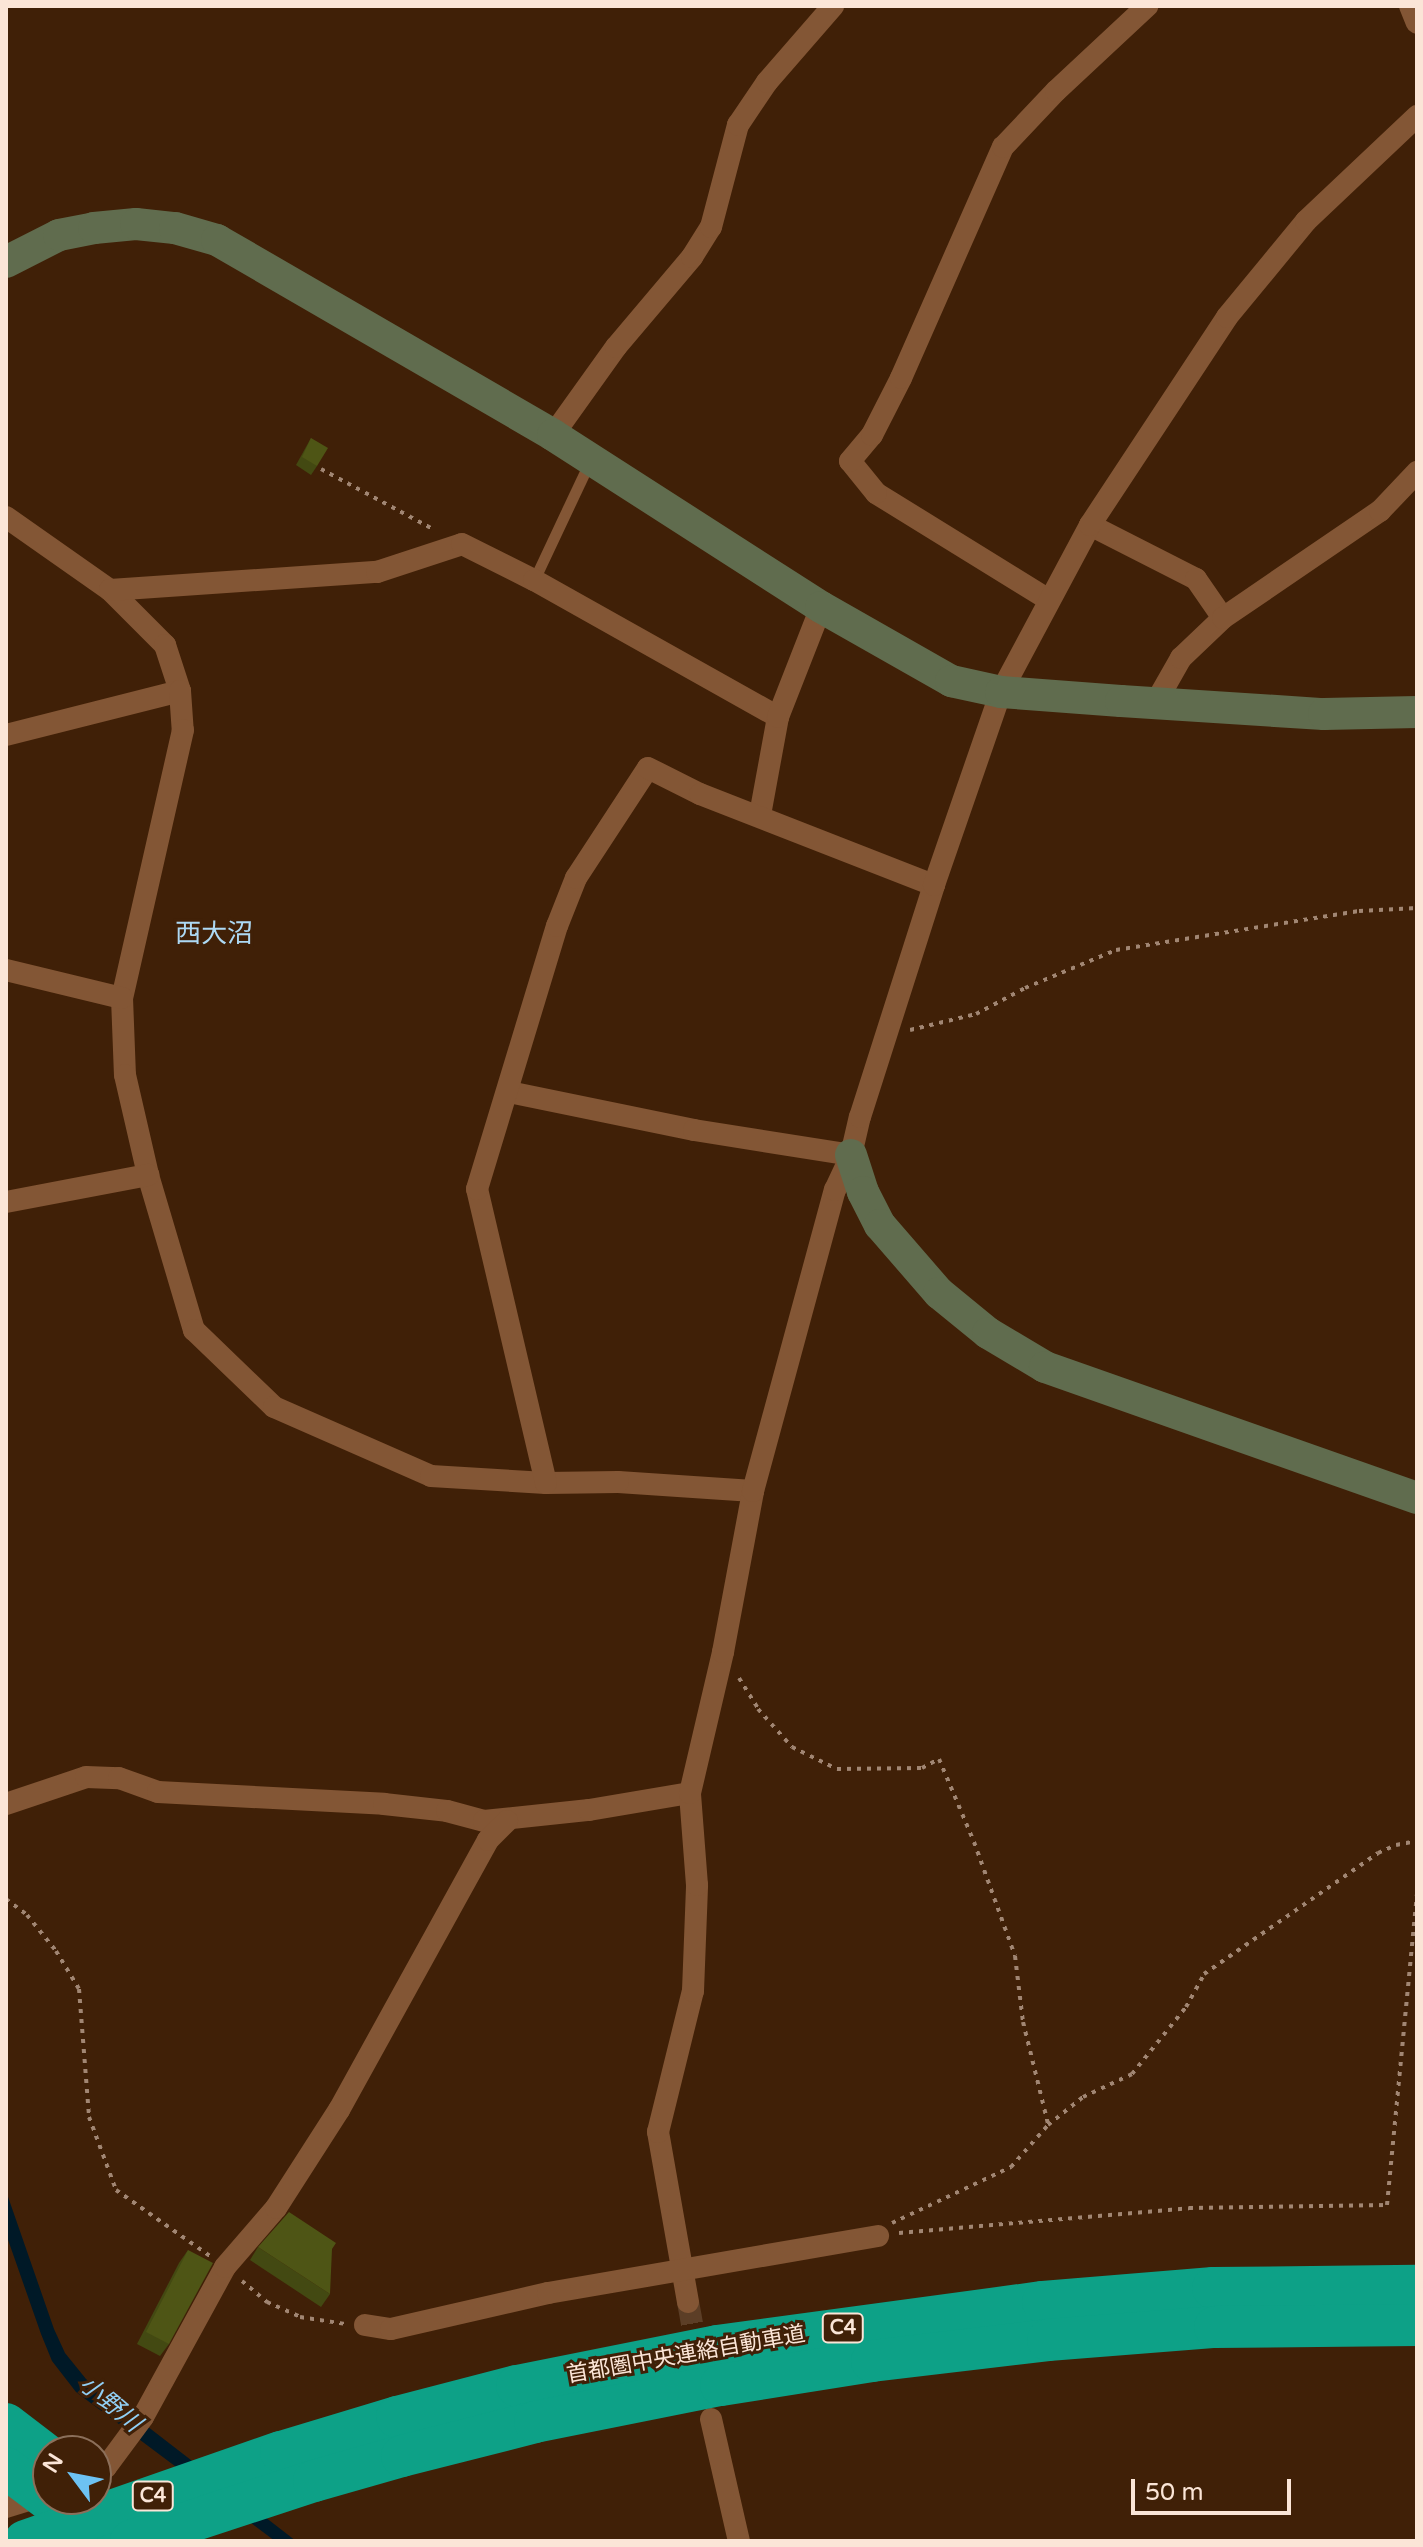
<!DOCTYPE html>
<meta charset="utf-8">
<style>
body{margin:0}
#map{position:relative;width:1423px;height:2547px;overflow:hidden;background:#402007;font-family:"Varela Round","Noto Sans JP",sans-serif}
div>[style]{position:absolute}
.water>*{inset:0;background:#001927}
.street-tunnel>*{height:22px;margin-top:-11px;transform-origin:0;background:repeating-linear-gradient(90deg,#5c3e26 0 22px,transparent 0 33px)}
.path>*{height:4px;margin-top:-2px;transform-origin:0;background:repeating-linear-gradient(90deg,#a18673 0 4px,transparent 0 10px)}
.lane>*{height:11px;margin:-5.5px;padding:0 5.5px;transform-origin:5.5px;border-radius:5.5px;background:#835635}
.street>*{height:22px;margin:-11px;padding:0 11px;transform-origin:11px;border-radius:11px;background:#835635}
.secondary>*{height:32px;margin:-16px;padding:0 16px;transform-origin:16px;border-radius:16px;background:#606c4e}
.highway>*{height:42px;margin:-21px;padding:0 21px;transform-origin:21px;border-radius:21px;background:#0da187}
.wall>*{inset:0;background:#434912}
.building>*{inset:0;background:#4e5515}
span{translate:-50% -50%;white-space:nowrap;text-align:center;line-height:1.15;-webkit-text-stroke:6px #402007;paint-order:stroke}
.shield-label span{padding:2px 6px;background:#402007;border:2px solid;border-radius:6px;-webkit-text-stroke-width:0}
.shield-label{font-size:20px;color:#fbe5d7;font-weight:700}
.street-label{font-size:22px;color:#fbe5d7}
.water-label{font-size:24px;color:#91cff4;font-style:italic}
.quarter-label{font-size:26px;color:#add9f4}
.frame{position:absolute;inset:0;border:8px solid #fbe5d7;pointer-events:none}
.north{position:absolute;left:32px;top:2435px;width:80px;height:80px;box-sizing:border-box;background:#402007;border:2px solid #8b6f5a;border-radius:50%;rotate:302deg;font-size:22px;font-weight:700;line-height:32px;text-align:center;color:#fbe5d7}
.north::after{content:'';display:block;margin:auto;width:28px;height:36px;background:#6dc2f3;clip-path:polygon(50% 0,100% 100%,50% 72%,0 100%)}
.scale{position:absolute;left:1131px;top:2479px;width:160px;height:36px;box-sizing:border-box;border:4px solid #fbe5d7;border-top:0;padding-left:10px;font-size:24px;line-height:28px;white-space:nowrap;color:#fbe5d7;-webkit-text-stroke:6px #402007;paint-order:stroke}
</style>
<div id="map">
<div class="water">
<div style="clip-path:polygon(6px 2191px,54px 2329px,65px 2353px,86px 2379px,296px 2541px,275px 2541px,76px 2392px,52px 2361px,41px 2334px,6px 2234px)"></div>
</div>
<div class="street-tunnel">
<div style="left:688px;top:2302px;width:55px;rotate:79.5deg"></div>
</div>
<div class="path">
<div style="left:321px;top:469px;width:129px;rotate:28.2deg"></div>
<div style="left:910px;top:1030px;width:68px;rotate:-13.6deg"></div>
<div style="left:976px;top:1014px;width:55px;rotate:-28deg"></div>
<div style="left:1025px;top:988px;width:99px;rotate:-22.7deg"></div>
<div style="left:1116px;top:950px;width:246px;rotate:-9.1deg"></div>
<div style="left:1359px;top:911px;width:58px;rotate:-3deg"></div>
<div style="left:739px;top:1678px;width:36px;rotate:58deg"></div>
<div style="left:758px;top:1709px;width:51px;rotate:48.2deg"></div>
<div style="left:792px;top:1747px;width:50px;rotate:26.1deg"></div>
<div style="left:837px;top:1769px;width:85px;rotate:-0.7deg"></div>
<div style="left:922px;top:1768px;width:19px;rotate:-28deg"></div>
<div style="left:939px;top:1759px;width:90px;rotate:67.1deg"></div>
<div style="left:974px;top:1842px;width:121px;rotate:70.2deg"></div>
<div style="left:1015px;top:1956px;width:66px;rotate:83.1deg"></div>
<div style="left:1023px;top:2022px;width:105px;rotate:76.2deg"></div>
<div style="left:6px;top:1899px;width:26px;rotate:37deg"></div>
<div style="left:27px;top:1915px;width:46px;rotate:51.1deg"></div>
<div style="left:56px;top:1951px;width:44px;rotate:58.8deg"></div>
<div style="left:79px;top:1989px;width:128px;rotate:85.5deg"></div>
<div style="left:89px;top:2117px;width:78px;rotate:69.7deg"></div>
<div style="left:116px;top:2190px;width:115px;rotate:35.1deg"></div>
<div style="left:892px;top:2223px;width:132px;rotate:-25.2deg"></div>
<div style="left:1011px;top:2167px;width:56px;rotate:-48.6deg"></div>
<div style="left:1048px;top:2125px;width:45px;rotate:-38.7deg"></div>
<div style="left:1083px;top:2097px;width:54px;rotate:-25.1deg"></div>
<div style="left:1132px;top:2074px;width:86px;rotate:-51.1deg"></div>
<div style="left:1186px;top:2007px;width:38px;rotate:-61deg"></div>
<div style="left:1204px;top:1974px;width:212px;rotate:-34.8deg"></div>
<div style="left:1378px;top:1853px;width:20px;rotate:-24deg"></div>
<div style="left:1396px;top:1845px;width:21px;rotate:-11deg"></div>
<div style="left:899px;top:2233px;width:291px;rotate:-4.9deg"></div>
<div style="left:1189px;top:2208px;width:198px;rotate:-0.9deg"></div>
<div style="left:1387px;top:2205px;width:312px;rotate:-84.5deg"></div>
<div style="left:242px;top:2281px;width:33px;rotate:40deg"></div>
<div style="left:267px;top:2302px;width:36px;rotate:24deg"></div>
<div style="left:300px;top:2317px;width:47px;rotate:8.7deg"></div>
</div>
<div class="lane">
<div style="left:534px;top:580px;width:132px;rotate:-64.8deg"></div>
</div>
<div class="street">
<div style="left:1410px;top:6px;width:18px;rotate:68deg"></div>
<div style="left:553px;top:435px;width:108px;rotate:-54.4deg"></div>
<div style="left:616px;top:347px;width:118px;rotate:-49.8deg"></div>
<div style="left:692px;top:257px;width:36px;rotate:-58deg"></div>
<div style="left:711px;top:227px;width:106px;rotate:-75.2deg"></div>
<div style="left:738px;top:125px;width:52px;rotate:-56deg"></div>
<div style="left:767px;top:82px;width:101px;rotate:-49deg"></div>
<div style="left:6px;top:517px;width:127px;rotate:35.1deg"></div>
<div style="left:110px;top:590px;width:78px;rotate:45deg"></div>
<div style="left:165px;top:645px;width:48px;rotate:71.9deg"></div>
<div style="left:180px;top:691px;width:179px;rotate:165.8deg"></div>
<div style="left:1090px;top:525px;width:119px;rotate:27deg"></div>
<div style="left:1196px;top:579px;width:47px;rotate:55.3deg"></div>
<div style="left:110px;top:590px;width:268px;rotate:-3.9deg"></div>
<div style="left:377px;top:572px;width:89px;rotate:-18.2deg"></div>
<div style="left:462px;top:544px;width:80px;rotate:26.6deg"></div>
<div style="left:534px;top:580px;width:280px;rotate:29.3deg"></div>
<div style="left:1049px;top:600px;width:203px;rotate:-148.3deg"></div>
<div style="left:876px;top:493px;width:41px;rotate:-129.1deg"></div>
<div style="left:850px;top:461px;width:34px;rotate:-50deg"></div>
<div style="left:872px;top:435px;width:64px;rotate:-63deg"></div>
<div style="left:901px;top:378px;width:253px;rotate:-66.2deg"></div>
<div style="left:1003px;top:147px;width:77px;rotate:-46.6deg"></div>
<div style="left:1056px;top:91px;width:125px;rotate:-43deg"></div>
<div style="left:180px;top:691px;width:39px;rotate:86deg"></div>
<div style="left:183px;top:730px;width:275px;rotate:102.8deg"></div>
<div style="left:122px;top:998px;width:77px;rotate:87.8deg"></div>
<div style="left:125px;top:1075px;width:103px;rotate:77deg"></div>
<div style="left:148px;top:1175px;width:162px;rotate:73.5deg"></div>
<div style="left:194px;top:1330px;width:111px;rotate:43.9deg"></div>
<div style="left:274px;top:1407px;width:171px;rotate:23.7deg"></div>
<div style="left:431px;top:1476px;width:115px;rotate:3.5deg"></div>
<div style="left:1156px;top:702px;width:51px;rotate:-60.4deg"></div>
<div style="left:1181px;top:658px;width:58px;rotate:-43.6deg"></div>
<div style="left:1223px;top:618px;width:190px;rotate:-34.3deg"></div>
<div style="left:1380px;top:511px;width:54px;rotate:-46.5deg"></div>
<div style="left:760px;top:815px;width:100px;rotate:-79.6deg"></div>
<div style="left:778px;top:717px;width:118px;rotate:-68.6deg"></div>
<div style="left:6px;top:970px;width:119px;rotate:13.6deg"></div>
<div style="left:509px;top:1092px;width:189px;rotate:11.6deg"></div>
<div style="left:694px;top:1130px;width:159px;rotate:9deg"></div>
<div style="left:6px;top:1202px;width:145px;rotate:-10.8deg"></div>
<div style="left:753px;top:1491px;width:135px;rotate:-176.2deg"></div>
<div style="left:618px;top:1482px;width:72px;rotate:179.2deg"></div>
<div style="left:546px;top:1483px;width:302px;rotate:-103.2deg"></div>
<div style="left:477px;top:1189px;width:275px;rotate:-73.1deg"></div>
<div style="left:557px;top:926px;width:52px;rotate:-68.4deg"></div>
<div style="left:576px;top:878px;width:131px;rotate:-56.8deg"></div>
<div style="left:648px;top:768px;width:58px;rotate:26.6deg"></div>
<div style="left:700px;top:794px;width:251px;rotate:21.3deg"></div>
<div style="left:6px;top:1804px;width:84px;rotate:-18.6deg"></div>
<div style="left:86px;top:1777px;width:33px;rotate:2deg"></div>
<div style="left:119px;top:1778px;width:41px;rotate:19.7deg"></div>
<div style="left:158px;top:1792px;width:226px;rotate:3deg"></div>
<div style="left:384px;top:1804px;width:63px;rotate:6.3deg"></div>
<div style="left:447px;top:1811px;width:38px;rotate:15deg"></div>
<div style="left:484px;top:1821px;width:106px;rotate:-6deg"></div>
<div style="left:589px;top:1810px;width:102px;rotate:-9.6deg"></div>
<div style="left:688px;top:2302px;width:173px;rotate:-100deg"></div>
<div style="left:658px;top:2132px;width:145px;rotate:-76.1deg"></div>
<div style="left:693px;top:1991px;width:106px;rotate:-87.8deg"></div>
<div style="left:697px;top:1885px;width:92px;rotate:-94.4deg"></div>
<div style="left:690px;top:1793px;width:145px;rotate:-76.8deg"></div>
<div style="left:723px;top:1652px;width:164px;rotate:-79.4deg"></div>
<div style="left:753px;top:1491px;width:312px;rotate:-74.8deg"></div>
<div style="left:835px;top:1190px;width:38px;rotate:-65deg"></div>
<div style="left:851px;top:1155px;width:39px;rotate:-77deg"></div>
<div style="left:860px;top:1117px;width:244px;rotate:-72.3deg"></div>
<div style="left:934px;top:885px;width:204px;rotate:-70.9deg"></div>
<div style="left:1001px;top:692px;width:189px;rotate:-61.9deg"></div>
<div style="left:1090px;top:525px;width:249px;rotate:-56.6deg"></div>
<div style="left:1227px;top:317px;width:124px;rotate:-50.5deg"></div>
<div style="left:1306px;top:221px;width:153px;rotate:-43.4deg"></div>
<div style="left:365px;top:2325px;width:26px;rotate:9deg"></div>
<div style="left:391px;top:2329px;width:161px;rotate:-12.9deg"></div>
<div style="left:548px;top:2293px;width:335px;rotate:-9.8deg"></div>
<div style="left:711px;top:2419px;width:125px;rotate:77.1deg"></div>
<div style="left:96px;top:2474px;width:12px;rotate:-35deg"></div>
<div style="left:106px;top:2467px;width:62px;rotate:-53.5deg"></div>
<div style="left:143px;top:2417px;width:171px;rotate:-61.3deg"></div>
<div style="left:225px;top:2267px;width:78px;rotate:-49.2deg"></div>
<div style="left:276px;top:2208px;width:117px;rotate:-57.3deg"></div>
<div style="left:339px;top:2110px;width:308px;rotate:-61.1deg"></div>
<div style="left:488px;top:1840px;width:27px;rotate:-45deg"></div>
<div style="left:6px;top:2507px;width:39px;rotate:-17deg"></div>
</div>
<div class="secondary">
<div style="left:6px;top:262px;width:59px;rotate:-27deg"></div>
<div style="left:59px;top:235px;width:36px;rotate:-11deg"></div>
<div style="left:94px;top:228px;width:42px;rotate:-5.4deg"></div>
<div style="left:136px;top:224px;width:39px;rotate:6deg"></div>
<div style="left:175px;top:228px;width:44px;rotate:15.9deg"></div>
<div style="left:217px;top:240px;width:388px;rotate:30.1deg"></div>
<div style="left:553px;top:435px;width:318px;rotate:32.7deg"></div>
<div style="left:821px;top:607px;width:150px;rotate:29.6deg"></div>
<div style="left:951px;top:681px;width:51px;rotate:12.4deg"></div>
<div style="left:1001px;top:692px;width:120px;rotate:4.3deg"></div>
<div style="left:1121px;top:701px;width:203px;rotate:3.7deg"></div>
<div style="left:1324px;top:714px;width:93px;rotate:-1.2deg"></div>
<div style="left:851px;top:1155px;width:39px;rotate:72deg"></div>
<div style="left:863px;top:1192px;width:37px;rotate:63deg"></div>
<div style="left:880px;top:1225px;width:90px;rotate:49.1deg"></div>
<div style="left:939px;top:1293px;width:63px;rotate:39.2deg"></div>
<div style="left:988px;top:1333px;width:66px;rotate:30.8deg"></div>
<div style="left:1045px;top:1367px;width:394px;rotate:19.4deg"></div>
</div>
<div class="highway">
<div style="left:6px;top:2424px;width:53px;rotate:37.3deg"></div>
<div style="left:6px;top:2468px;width:110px;rotate:36.9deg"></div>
<div style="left:25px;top:2541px;width:271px;rotate:-19.2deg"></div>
<div style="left:281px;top:2452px;width:121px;rotate:-16.8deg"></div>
<div style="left:397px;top:2417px;width:124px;rotate:-14.5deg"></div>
<div style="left:517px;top:2386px;width:204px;rotate:-11.3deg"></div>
<div style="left:717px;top:2346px;width:329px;rotate:-7.7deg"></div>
<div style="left:1043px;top:2302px;width:171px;rotate:-4.7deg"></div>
<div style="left:1213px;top:2288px;width:204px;rotate:-0.6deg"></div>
<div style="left:131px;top:2541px;width:193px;rotate:-18.2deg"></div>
<div style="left:314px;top:2481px;width:91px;rotate:-15.9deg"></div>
<div style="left:402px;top:2456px;width:137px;rotate:-14.3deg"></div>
<div style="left:535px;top:2422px;width:190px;rotate:-11.3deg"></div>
<div style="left:721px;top:2385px;width:153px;rotate:-9deg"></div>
<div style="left:872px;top:2361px;width:177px;rotate:-6.8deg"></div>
<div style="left:1048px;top:2340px;width:168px;rotate:-4.5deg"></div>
<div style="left:1215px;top:2327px;width:202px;rotate:-0.6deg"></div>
</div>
<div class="wall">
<div style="clip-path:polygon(311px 438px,317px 466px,311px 475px,296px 465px)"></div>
<div style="clip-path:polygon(258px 2247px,330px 2294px,321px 2307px,250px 2260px)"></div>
<div style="clip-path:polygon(188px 2250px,169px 2344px,160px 2356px,137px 2344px,179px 2263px)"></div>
</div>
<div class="building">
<div style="clip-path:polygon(311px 438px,328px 448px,317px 466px,302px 457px)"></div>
<div style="clip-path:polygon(289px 2212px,336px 2243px,332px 2249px,330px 2294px,258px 2247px)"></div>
<div style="clip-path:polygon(188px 2250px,213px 2263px,169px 2344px,146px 2332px)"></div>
</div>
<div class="shield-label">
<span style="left:843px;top:2328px">C4</span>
<span style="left:153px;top:2496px">C4</span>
</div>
<div class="street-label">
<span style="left:686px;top:2355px;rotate:-10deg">首都圏中央連絡自動車道</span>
</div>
<div class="water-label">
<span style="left:110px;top:2404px;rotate:40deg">小野川</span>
</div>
<div class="quarter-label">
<span style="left:214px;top:934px">西大沼</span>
</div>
<div class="frame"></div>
<div class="north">N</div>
<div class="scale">50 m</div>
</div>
